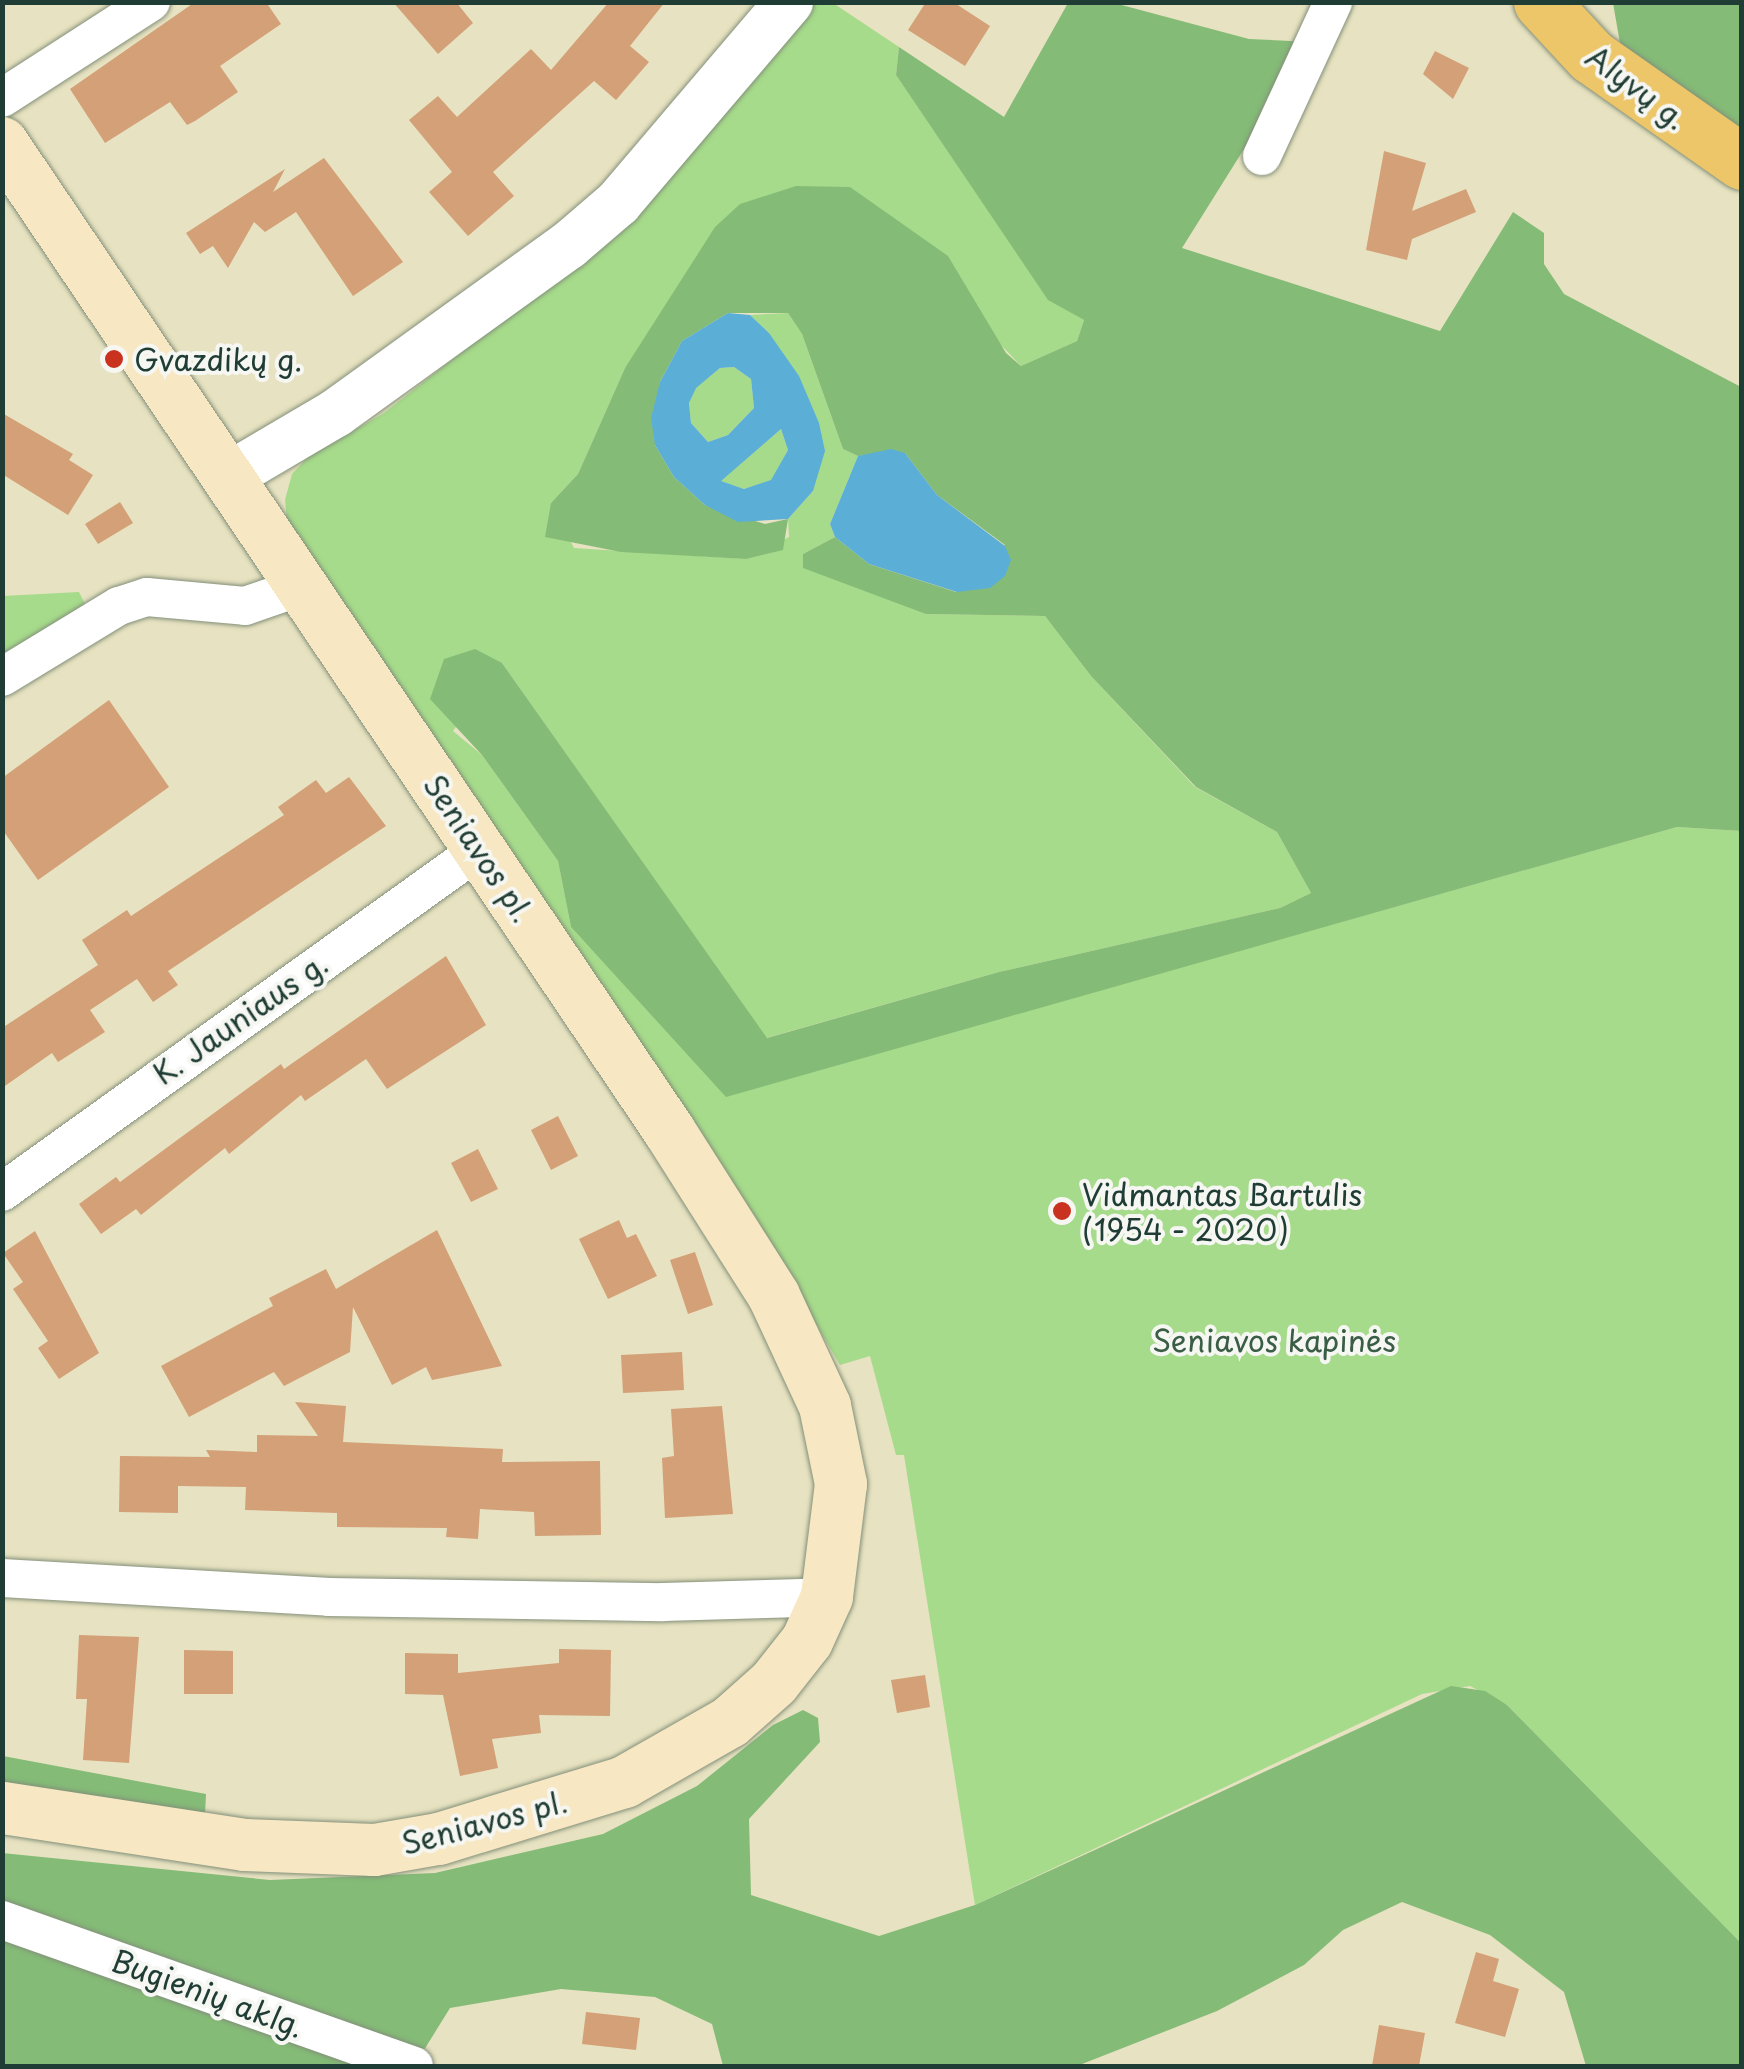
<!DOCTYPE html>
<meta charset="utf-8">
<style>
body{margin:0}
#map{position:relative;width:1744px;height:2069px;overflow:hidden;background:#e7e2c1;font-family:"Playpen Sans",sans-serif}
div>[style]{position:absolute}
.green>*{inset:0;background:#a6db8b}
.forest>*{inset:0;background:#84bb77}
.water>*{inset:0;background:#5bafd7}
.building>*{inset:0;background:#d3a077}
.roads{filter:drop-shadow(0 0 2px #83907a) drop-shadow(0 0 2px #83907a)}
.minor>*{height:38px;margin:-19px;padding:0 19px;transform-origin:19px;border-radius:19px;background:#fff}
.tertiary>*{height:48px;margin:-24px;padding:0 24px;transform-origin:24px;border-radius:24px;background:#fff}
.secondary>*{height:52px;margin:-26px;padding:0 26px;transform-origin:26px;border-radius:26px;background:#f7e8c3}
.primary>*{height:55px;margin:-27.5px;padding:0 27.5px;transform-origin:27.5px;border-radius:27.5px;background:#ecc669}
.dots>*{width:28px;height:28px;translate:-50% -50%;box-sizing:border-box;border:5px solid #f6f6f2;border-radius:50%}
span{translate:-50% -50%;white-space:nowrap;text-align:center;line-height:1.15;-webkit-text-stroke:8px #f6f6f2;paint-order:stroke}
.street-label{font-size:30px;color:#1f3d34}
.poi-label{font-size:30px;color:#1f3d34}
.left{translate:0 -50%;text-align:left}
.park-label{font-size:30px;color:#3a5d45}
.frame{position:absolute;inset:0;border:5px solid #1f3d34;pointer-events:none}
</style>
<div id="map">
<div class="green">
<div style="clip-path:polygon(814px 3px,833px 3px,899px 47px,896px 75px,1048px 299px,1084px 320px,1077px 341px,1021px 366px,850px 187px,625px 368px,578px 474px,551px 503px,574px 548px,746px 559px,789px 537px,788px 519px,813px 491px,769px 333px,750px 315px,788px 313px,802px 334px,843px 449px,858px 456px,830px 524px,835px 537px,803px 554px,926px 614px,1045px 616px,1091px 676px,1195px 787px,1277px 832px,1311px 893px,1280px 908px,999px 972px,766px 1038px,502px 663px,453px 731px,482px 755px,558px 861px,571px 927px,726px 1096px,1677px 827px,1741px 831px,1741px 1943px,1507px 1705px,1470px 1686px,1422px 1694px,975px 1905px,904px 1455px,896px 1455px,870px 1356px,840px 1365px,750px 1212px,288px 531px,285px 500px,292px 474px,308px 457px,384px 413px,579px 260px)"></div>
<div style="clip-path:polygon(734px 367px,751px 379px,754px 408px,728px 435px,708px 442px,691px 423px,689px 403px,695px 388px,720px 368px)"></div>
<div style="clip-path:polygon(781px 429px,788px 450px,771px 481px,744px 489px,720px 481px)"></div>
<div style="clip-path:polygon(79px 592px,86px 606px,3px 660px,3px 596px)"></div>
</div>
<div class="forest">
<div style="clip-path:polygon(1068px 3px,1114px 3px,1249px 39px,1311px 42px,1182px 248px,1440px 331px,1513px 212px,1544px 233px,1544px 264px,1564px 294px,1741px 387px,1741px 831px,1677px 827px,726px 1097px,571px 927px,558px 861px,482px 755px,430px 699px,444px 659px,475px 649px,502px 663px,767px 1038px,999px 972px,1280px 908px,1311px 893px,1277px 832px,1196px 787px,1091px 676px,1045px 616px,926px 614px,803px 568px,803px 554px,835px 537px,869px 564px,956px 592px,1005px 545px,937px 495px,905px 453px,858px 456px,843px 449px,802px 334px,788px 313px,728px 313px,682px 341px,660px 382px,655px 445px,674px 477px,705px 505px,765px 524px,788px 519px,783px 550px,746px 559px,621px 552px,545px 537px,551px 503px,578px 474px,625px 368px,715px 227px,740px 204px,796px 186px,850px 187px,948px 256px,1006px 353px,1021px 366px,1077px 341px,1084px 320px,1048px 300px,896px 75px,899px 47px,1004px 117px)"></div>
<div style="clip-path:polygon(1613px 3px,1741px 3px,1741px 135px,1621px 49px)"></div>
<div style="clip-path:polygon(1451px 1686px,1485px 1691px,1507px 1705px,1741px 1943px,1741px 2066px,1586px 2066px,1564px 1992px,1490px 1935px,1402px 1902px,1343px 1930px,1304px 1965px,1217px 2011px,1077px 2066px,723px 2066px,712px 2024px,655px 1997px,561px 1989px,450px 2008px,424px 2050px,429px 2066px,3px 2066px,2px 1853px,270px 1880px,435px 1873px,603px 1834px,697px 1786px,773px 1725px,803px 1710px,818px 1718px,820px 1742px,749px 1819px,751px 1895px,879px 1936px,975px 1905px)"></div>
<div style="clip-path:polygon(3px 1756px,206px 1794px,205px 1814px,3px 1791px)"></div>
</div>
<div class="water">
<div style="clip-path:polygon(evenodd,728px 313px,750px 315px,769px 333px,799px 376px,819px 423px,825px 451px,813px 491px,788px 519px,738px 522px,705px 505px,674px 477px,655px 445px,651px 418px,660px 382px,682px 341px,728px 313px,734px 367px,751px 379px,754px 408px,728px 435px,708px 442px,691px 423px,689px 403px,696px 388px,720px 368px,734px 367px,728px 313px,781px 429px,788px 450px,771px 480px,744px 489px,721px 481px,781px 429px)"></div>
<div style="clip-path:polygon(891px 449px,905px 453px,937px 495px,1005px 546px,1011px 560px,1005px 576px,990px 588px,957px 592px,869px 564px,835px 537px,830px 524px,858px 456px)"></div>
</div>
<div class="building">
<div style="clip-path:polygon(195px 2px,266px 2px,281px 24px,220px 66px,238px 92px,195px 121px,187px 125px,170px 102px,105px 143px,70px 89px)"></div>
<div style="clip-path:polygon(393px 2px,456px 2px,473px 23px,438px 54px)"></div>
<div style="clip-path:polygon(609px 2px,665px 2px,630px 46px,649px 62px,616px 100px,594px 81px,493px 172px,514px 196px,468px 236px,429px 192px,452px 172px,409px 120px,438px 96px,457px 117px,531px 49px,551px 70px)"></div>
<div style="clip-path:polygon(926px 2px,953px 2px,990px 26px,965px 66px,908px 30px)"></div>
<div style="clip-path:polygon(1435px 51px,1469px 68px,1453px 99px,1423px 74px)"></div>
<div style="clip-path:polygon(1384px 151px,1426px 163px,1412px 211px,1466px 189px,1476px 212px,1412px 239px,1407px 260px,1366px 250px)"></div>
<div style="clip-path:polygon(324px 158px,403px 262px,353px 296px,296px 212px,265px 232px,254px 222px,228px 268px,213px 246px,200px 254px,186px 233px,285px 169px,273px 192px)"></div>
<div style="clip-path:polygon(2px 413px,73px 454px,69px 460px,93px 475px,68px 515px,2px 474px)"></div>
<div style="clip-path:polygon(120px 502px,133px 523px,98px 544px,85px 524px)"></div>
<div style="clip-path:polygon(109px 700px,169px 787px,38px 880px,2px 829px,2px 778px)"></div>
<div style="clip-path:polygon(349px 777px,386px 826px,168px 971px,178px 985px,153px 1002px,137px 979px,90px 1010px,105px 1032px,58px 1062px,52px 1053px,2px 1088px,2px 1028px,98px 965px,82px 940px,127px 910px,131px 916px,284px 815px,278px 807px,316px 780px,326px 793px)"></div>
<div style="clip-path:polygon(446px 956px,486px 1025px,387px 1089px,366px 1059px,305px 1101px,301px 1095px,229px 1154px,225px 1148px,141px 1215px,136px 1209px,101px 1234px,79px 1204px,116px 1177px,120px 1182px,281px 1064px,284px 1069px)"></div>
<div style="clip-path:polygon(558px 1116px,578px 1156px,551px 1170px,531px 1130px)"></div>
<div style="clip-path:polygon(478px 1149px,498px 1189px,471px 1202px,451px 1163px)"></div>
<div style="clip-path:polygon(619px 1220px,627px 1238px,636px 1234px,657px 1276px,608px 1299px,579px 1239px)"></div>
<div style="clip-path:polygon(437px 1230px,502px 1366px,432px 1380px,426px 1367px,392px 1385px,353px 1307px,350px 1352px,284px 1386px,274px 1372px,189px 1417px,161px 1366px,273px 1306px,269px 1298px,326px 1269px,336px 1289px)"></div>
<div style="clip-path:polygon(35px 1231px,99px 1353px,59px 1379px,38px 1348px,48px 1341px,13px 1289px,23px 1282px,3px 1253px)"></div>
<div style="clip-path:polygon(695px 1252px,713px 1305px,688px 1314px,670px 1260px)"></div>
<div style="clip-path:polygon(682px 1352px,684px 1390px,623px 1393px,621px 1355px)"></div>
<div style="clip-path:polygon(295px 1402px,346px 1406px,343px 1442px,503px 1449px,502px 1462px,600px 1461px,601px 1535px,535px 1536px,534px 1512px,480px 1509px,478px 1539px,446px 1537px,447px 1528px,337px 1527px,337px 1513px,245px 1510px,246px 1487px,178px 1486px,178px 1513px,119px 1512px,120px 1456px,210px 1457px,206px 1450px,257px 1452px,257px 1435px,318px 1436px)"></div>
<div style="clip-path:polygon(722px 1406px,733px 1514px,665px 1518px,662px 1458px,674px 1456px,671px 1409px)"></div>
<div style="clip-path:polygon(79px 1635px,139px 1637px,129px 1763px,83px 1760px,87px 1699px,76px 1699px)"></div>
<div style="clip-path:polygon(559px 1649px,611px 1650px,610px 1716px,539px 1715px,541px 1733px,492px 1739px,498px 1768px,460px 1776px,443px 1695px,405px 1694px,405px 1653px,458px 1654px,458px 1673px,559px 1663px)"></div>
<div style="clip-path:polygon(184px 1650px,233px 1651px,233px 1694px,184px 1694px)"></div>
<div style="clip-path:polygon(925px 1675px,930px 1707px,897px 1713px,891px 1680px)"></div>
<div style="clip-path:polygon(1476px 1952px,1499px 1959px,1493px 1981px,1519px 1989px,1505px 2037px,1455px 2023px)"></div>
<div style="clip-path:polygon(586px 2012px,640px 2018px,636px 2050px,582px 2044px)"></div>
<div style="clip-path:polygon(1379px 2025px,1425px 2033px,1419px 2066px,1372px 2066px)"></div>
</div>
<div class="roads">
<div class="minor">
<div style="left:2px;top:98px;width:177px;rotate:-32.8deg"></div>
<div style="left:1262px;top:156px;width:170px;rotate:-65.2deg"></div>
<div style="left:2px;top:677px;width:137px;rotate:-31.3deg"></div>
<div style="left:119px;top:606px;width:29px;rotate:-18deg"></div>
<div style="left:147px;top:597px;width:98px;rotate:5.2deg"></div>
<div style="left:245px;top:606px;width:61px;rotate:-19deg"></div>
<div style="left:2px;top:1192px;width:588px;rotate:-35.66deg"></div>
<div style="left:2px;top:1578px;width:328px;rotate:3.3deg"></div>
<div style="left:329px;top:1597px;width:334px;rotate:0.9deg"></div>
<div style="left:663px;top:1602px;width:164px;rotate:-1.7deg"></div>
<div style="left:2px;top:1920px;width:437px;rotate:19.5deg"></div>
</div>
<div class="tertiary">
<div style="left:229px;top:476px;width:124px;rotate:-30.5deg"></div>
<div style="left:336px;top:413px;width:287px;rotate:-35.8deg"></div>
<div style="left:569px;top:245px;width:65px;rotate:-40.6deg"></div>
<div style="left:618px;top:203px;width:264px;rotate:-49.6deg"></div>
</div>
<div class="secondary">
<div style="left:2px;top:143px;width:1193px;rotate:55.96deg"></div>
<div style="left:670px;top:1132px;width:194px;rotate:57.6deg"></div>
<div style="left:774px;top:1296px;width:121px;rotate:65.1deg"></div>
<div style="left:825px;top:1406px;width:80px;rotate:78.4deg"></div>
<div style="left:841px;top:1484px;width:114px;rotate:97.1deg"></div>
<div style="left:827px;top:1597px;width:48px;rotate:114.4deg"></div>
<div style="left:807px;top:1641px;width:53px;rotate:128.2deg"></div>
<div style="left:774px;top:1683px;width:59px;rotate:138.4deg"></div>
<div style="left:730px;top:1722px;width:121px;rotate:150.3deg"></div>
<div style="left:625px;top:1782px;width:195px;rotate:163deg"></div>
<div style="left:438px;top:1839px;width:65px;rotate:170.2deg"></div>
<div style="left:374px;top:1850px;width:129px;rotate:-177.8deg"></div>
<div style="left:245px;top:1845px;width:246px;rotate:-171.3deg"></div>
</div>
<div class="primary">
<div style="left:1541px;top:2px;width:74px;rotate:47.2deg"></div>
<div style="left:1591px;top:56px;width:184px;rotate:35.1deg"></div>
</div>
</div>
<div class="dots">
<div style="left:114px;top:359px;background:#c8321e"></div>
<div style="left:1062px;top:1211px;background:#c8321e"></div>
</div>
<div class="street-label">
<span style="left:1637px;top:87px;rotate:37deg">Alyvų g.</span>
<span style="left:479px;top:848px;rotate:56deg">Seniavos pl.</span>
<span style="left:240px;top:1018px;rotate:-35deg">K. Jauniaus g.</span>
<span style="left:484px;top:1822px;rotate:-15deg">Seniavos pl.</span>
<span style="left:208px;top:1993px;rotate:20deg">Bugienių aklg.</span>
</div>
<div class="poi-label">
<span class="left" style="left:134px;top:359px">Gvazdikų g.</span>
<span class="left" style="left:1082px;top:1211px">Vidmantas Bartulis<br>(1954 - 2020)</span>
</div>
<div class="park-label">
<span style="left:1274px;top:1340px">Seniavos kapinės</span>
</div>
<div class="frame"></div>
</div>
